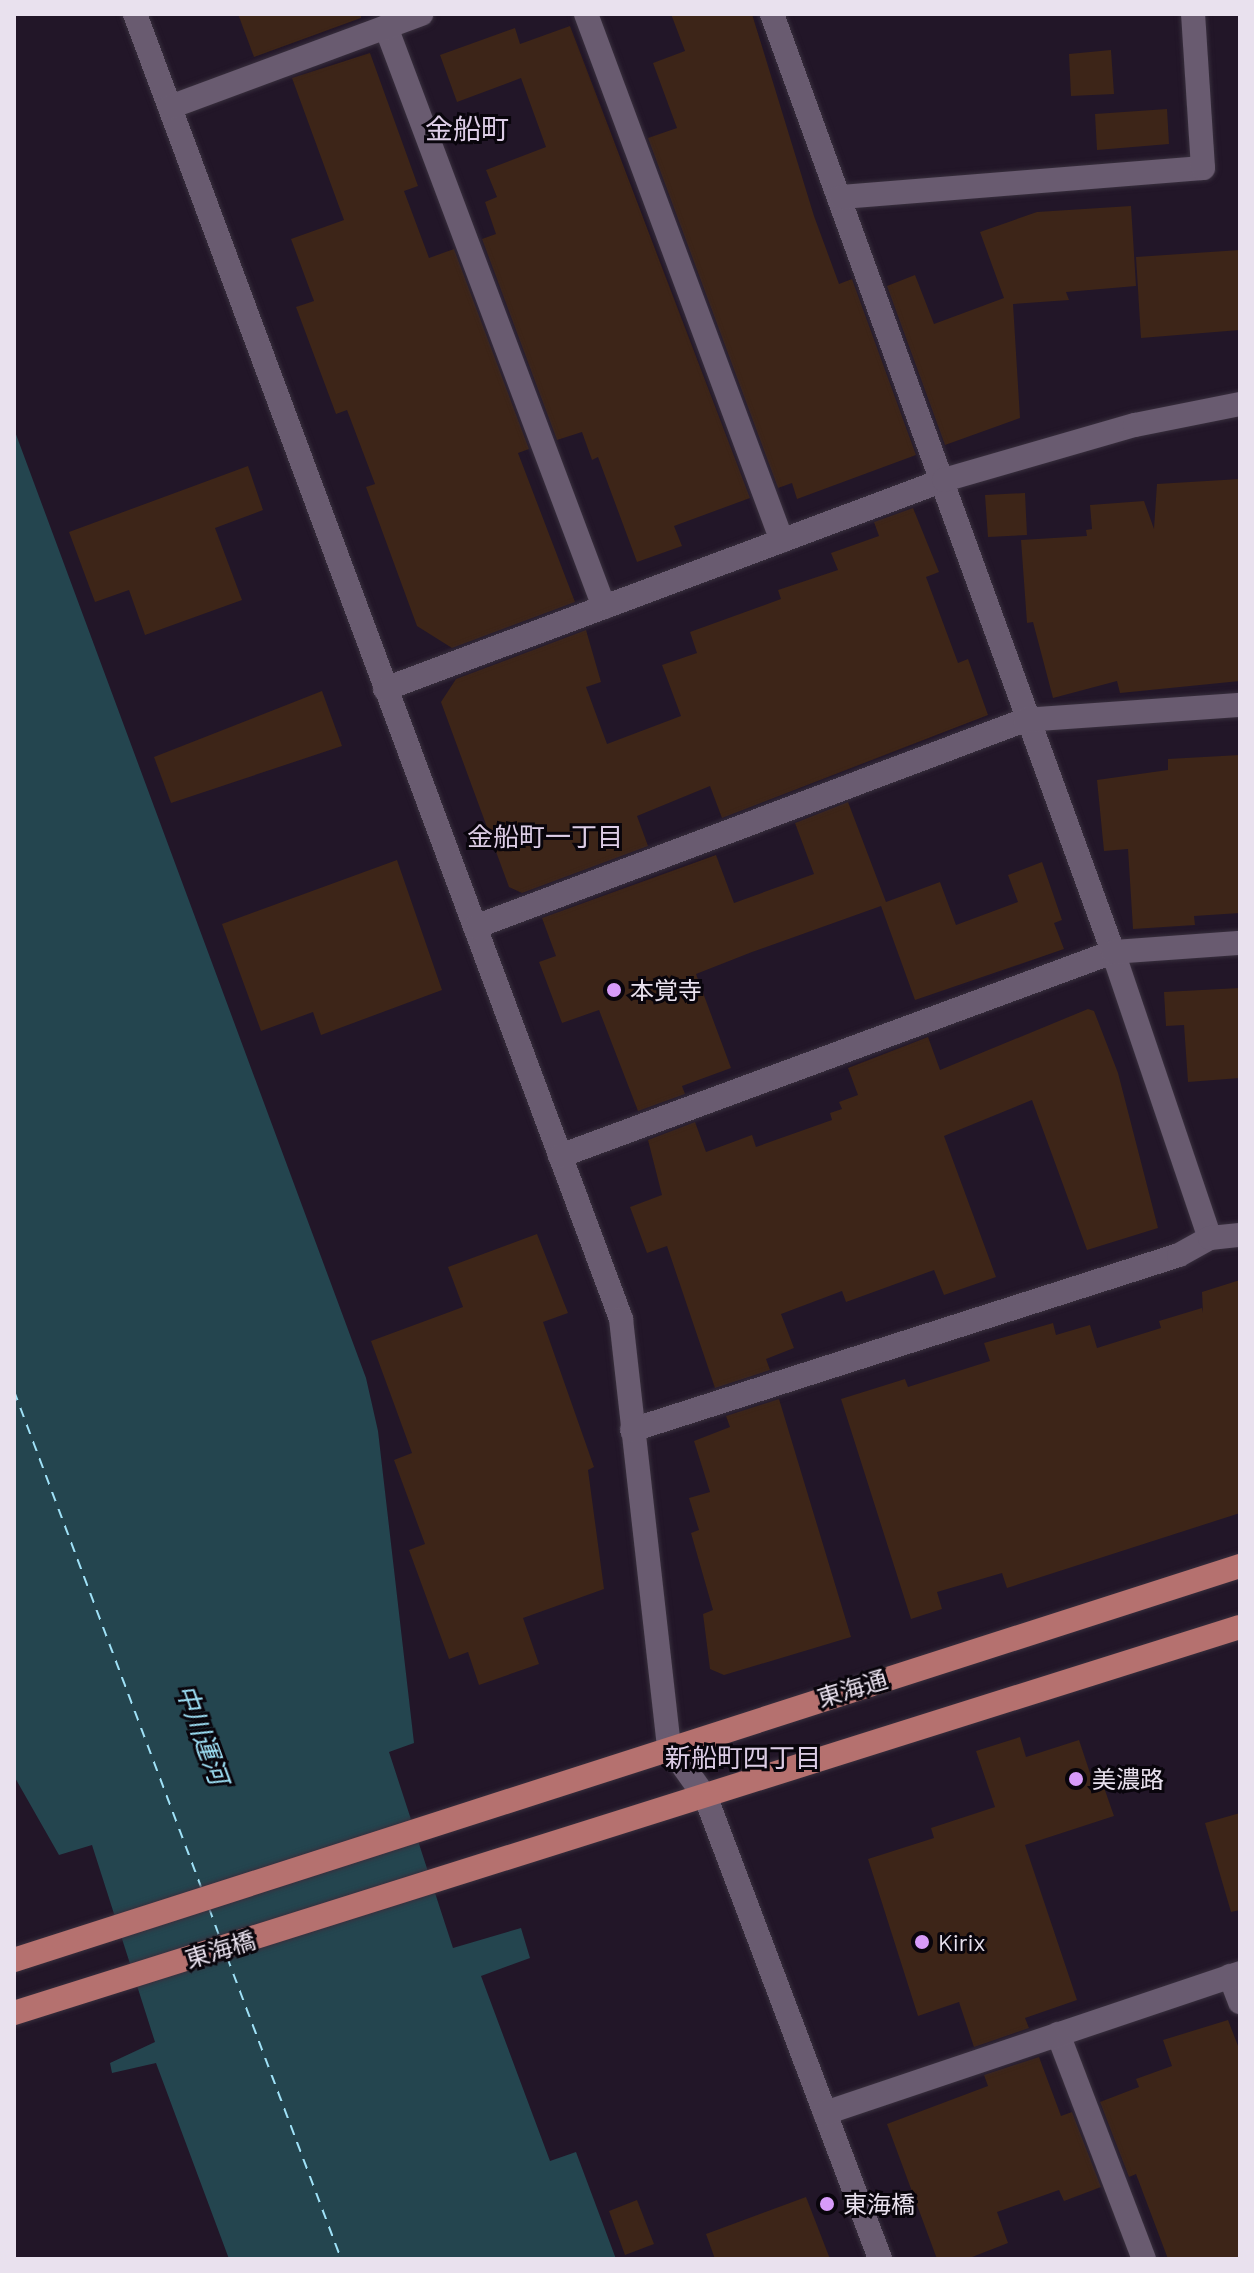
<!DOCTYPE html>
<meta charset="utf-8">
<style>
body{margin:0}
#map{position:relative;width:1254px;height:2273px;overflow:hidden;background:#221628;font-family:Barlow,"Noto Sans JP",sans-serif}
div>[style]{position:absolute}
.water>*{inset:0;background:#24454f}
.ferry>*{height:2px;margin-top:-1px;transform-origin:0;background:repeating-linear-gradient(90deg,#9fe1f7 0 10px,transparent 0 18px)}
.building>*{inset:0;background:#3d2518}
.roads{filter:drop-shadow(0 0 2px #382f3d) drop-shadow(0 0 2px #382f3d)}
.minor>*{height:24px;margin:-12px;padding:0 12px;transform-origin:12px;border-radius:12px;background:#695b70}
.major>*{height:24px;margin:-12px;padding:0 12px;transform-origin:12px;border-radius:12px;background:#b5716f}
.dots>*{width:22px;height:22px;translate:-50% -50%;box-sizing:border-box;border:4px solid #09050c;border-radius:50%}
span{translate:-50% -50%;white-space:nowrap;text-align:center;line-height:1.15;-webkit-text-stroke:6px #09050c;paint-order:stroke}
.poi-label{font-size:24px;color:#e9e1ee}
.left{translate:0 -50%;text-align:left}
.street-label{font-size:24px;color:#e9e1ee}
.neighbourhood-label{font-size:26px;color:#ddcde6}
.water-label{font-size:26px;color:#9fe1f7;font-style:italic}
.quarter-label{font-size:28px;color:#ddcde6}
.frame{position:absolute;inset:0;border:16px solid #e9e1ee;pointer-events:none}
</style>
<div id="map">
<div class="water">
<div style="clip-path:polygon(14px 429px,366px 1378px,378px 1431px,414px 1743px,389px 1752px,453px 1948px,521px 1928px,530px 1958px,481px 1976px,550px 2161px,576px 2152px,616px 2259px,229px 2259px,156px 2063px,112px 2073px,110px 2063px,155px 2042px,92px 1845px,59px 1855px,14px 1776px)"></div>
</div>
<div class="ferry">
<div style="left:14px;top:1391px;width:530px;rotate:69.34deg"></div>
<div style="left:209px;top:1908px;width:30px;rotate:70deg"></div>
<div style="left:227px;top:1957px;width:323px;rotate:69.3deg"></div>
</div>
<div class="building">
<div style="clip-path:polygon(238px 14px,361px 14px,361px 18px,254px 57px)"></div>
<div style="clip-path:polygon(671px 14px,752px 14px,814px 216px,839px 284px,852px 279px,916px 455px,797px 499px,792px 483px,778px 488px,648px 138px,677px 128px,653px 63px,685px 51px)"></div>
<div style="clip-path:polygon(570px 26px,750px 498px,674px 526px,682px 546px,637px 562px,598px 457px,592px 460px,582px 432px,557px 440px,482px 239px,496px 234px,485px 202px,497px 197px,486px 170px,546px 147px,521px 78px,457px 102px,440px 55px,515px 28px,520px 44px)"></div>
<div style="clip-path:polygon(1111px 50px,1114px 94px,1071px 96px,1069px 54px)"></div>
<div style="clip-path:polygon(370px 53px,418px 186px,404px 191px,429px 258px,454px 249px,529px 449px,518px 453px,575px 602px,452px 648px,417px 626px,366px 487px,375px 484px,347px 410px,336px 414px,296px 307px,314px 301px,291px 239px,344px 220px,292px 78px)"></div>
<div style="clip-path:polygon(1167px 109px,1169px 144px,1097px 150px,1095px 114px)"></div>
<div style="clip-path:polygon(1131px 206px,1136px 286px,1066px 292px,1069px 300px,1013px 304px,1020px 418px,945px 445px,887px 286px,915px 275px,934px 324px,1004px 298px,980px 232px,1037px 212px)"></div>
<div style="clip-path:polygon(1240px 250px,1240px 330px,1141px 338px,1136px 257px)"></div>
<div style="clip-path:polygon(248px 466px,263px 510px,215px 528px,242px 600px,145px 635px,129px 590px,95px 602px,69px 532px)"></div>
<div style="clip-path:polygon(1240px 479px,1240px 681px,1120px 693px,1117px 681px,1053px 698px,1033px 622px,1027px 623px,1021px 540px,1087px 536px,1086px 530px,1092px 529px,1090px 505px,1144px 501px,1154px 529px,1157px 484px)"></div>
<div style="clip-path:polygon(1025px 493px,1027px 535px,988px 537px,985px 495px)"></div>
<div style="clip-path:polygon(913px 508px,939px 572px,926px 577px,958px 663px,968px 659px,988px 715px,722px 818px,710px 786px,637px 816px,648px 846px,522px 893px,509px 887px,441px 702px,456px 679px,586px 630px,601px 682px,586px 687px,607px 744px,681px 716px,662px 665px,697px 653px,690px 632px,781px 599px,778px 590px,838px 570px,831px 553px,879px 536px,874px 522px)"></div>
<div style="clip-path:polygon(322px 691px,342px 746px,171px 803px,154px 757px)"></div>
<div style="clip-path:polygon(1240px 755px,1240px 913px,1194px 916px,1195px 925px,1133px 929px,1128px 849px,1104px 851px,1097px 780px,1168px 770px,1168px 759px)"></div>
<div style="clip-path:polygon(848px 802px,886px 902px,940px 882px,956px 925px,1018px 902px,1008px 875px,1042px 862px,1062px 920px,1054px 923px,1064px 949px,915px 1000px,881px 906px,752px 952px,696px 974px,731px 1068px,682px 1086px,685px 1094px,638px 1111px,599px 1010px,562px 1023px,539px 962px,556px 956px,542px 918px,716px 855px,734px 903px,814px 874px,795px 823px)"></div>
<div style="clip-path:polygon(397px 860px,442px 990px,321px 1035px,313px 1012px,261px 1031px,222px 924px)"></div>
<div style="clip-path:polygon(1240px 988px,1240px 1078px,1188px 1082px,1184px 1025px,1166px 1026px,1164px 992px)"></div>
<div style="clip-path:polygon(1088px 1009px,1094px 1011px,1118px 1073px,1158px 1228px,1087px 1250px,1032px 1100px,944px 1136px,996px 1277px,944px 1295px,934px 1270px,846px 1302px,842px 1291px,781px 1314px,794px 1348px,766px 1359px,770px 1370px,715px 1388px,667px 1246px,647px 1253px,630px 1207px,662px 1195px,648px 1140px,695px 1122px,706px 1152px,752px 1135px,756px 1147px,832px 1120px,830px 1113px,842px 1109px,839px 1102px,858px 1095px,848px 1068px,928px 1037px,940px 1070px)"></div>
<div style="clip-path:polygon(537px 1234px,568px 1313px,543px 1322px,594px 1467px,588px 1470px,604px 1589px,523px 1618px,539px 1664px,479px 1685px,468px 1652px,449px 1659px,409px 1550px,425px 1544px,394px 1460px,412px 1453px,371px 1341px,463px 1307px,448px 1267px)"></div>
<div style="clip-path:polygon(1240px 1280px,1240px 1513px,1007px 1588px,1002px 1573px,937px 1592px,942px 1609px,911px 1619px,841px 1399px,905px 1379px,908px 1387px,990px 1361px,984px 1343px,1053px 1323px,1056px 1335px,1090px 1325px,1097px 1348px,1161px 1328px,1159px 1321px,1202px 1308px,1203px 1313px,1202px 1292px)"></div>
<div style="clip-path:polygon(779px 1399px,851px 1637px,724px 1675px,710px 1669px,703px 1614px,713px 1610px,691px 1533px,699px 1530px,689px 1498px,710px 1492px,694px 1441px,730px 1427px,726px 1416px)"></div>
<div style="clip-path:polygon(1020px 1737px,1026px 1757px,1079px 1740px,1092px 1779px,1100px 1776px,1114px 1816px,1025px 1845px,1077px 2000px,1025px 2018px,1029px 2028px,974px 2047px,959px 2002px,918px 2016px,868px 1859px,934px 1838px,931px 1828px,995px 1807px,976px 1751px)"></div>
<div style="clip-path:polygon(1240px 1813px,1240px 1910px,1231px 1912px,1205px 1823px)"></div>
<div style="clip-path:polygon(1228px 2020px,1240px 2051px,1240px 2259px,1168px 2259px,1136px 2174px,1129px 2177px,1100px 2102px,1139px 2087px,1136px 2079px,1172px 2066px,1163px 2040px)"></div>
<div style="clip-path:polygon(1039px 2057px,1061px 2116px,1072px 2112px,1101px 2187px,1064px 2201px,1059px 2190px,997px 2212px,1008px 2243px,967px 2259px,937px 2259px,887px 2124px,988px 2086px,984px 2075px)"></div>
<div style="clip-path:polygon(806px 2197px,830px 2259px,715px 2259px,706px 2234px)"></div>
<div style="clip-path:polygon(637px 2200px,654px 2244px,625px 2255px,609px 2211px)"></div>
</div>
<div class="roads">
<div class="minor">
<div style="left:135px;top:14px;width:1393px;rotate:69.57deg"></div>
<div style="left:621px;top:1319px;width:430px;rotate:83.6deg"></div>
<div style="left:669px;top:1746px;width:64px;rotate:54.6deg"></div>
<div style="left:706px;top:1798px;width:493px;rotate:69.3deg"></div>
<div style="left:586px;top:14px;width:562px;rotate:69.6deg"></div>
<div style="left:772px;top:14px;width:998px;rotate:70.02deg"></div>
<div style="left:1113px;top:952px;width:302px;rotate:71.3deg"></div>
<div style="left:386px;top:27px;width:620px;rotate:69.4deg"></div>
<div style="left:170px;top:107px;width:268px;rotate:-20.3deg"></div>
<div style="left:841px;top:197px;width:363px;rotate:-4.6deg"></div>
<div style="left:1203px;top:168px;width:154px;rotate:-93.7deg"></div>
<div style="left:385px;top:689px;width:597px;rotate:-20.5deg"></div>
<div style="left:944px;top:480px;width:199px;rotate:-16.1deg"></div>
<div style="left:1135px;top:425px;width:107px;rotate:-11.3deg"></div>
<div style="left:475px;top:927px;width:588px;rotate:-20.62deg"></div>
<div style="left:1025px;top:720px;width:216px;rotate:-4deg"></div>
<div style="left:560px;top:1156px;width:589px;rotate:-20.25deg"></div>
<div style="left:1113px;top:952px;width:127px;rotate:-4.1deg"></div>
<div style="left:632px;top:1430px;width:574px;rotate:-17.74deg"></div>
<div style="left:1179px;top:1255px;width:35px;rotate:-29deg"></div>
<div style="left:1210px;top:1238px;width:30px;rotate:-6deg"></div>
<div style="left:1230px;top:1976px;width:28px;rotate:69deg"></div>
<div style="left:1058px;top:2034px;width:241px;rotate:69.1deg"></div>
<div style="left:825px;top:2113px;width:438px;rotate:-18.6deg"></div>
</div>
<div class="major">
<div style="left:14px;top:1960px;width:1288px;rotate:-17.82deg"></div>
<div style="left:14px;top:2013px;width:1285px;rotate:-17.48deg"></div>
</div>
</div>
<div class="dots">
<div style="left:614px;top:990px;background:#d79bf9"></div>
<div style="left:1076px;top:1779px;background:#d79bf9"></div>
<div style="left:922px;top:1942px;background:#d79bf9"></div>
<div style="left:827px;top:2204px;background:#d79bf9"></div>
</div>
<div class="poi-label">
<span class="left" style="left:630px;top:990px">本覚寺</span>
<span class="left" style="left:1092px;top:1779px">美濃路</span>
<span class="left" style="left:938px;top:1942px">Kirix</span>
<span class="left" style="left:843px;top:2204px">東海橋</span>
</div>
<div class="street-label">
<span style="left:852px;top:1688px;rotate:-17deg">東海通</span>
<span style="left:220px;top:1949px;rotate:-17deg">東海橋</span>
</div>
<div class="neighbourhood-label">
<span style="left:545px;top:836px">金船町一丁目</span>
<span style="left:743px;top:1757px">新船町四丁目</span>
</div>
<div class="water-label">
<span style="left:203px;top:1734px;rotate:70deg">中川運河</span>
</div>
<div class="quarter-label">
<span style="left:467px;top:128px">金船町</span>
</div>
<div class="frame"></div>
</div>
